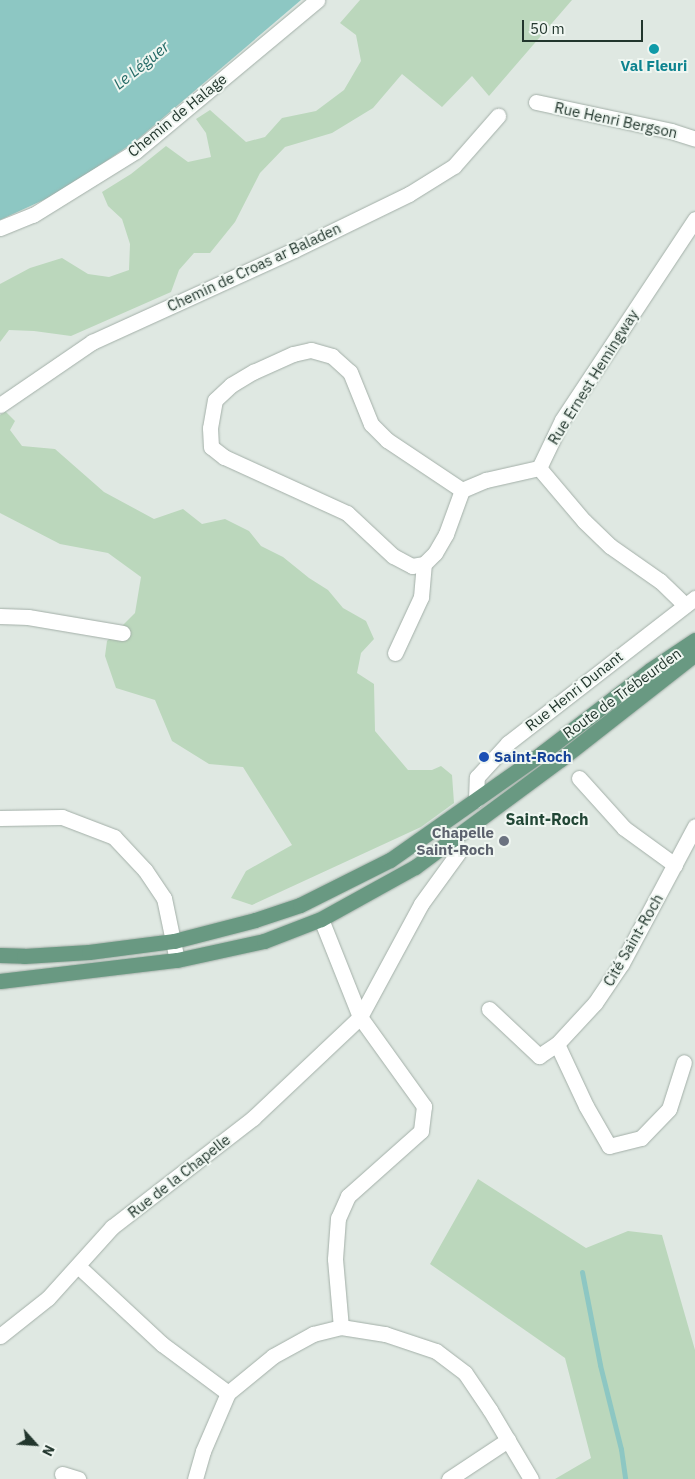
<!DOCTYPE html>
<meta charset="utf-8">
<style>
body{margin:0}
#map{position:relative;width:695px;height:1479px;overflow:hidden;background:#dfe8e2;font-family:"IBM Plex Sans",sans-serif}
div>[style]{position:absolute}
.green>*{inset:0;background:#bbd7bc}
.water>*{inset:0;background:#8dc7c3}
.stream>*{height:5px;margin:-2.5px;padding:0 2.5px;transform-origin:2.5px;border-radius:2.5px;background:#8dc7c3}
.roads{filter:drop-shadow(0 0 1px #a3afa8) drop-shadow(0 0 1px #a3afa8)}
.street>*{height:15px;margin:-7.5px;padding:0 7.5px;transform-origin:7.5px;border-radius:7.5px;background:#fff}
.secondary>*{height:15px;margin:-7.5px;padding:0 7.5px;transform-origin:7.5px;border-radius:7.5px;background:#fff}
.primary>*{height:15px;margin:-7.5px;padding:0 7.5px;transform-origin:7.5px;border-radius:7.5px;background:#699982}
.dots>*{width:14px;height:14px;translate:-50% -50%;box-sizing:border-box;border:2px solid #eff6f1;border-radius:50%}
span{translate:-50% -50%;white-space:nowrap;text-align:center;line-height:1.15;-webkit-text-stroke:4px #eff6f1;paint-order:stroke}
.culture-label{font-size:15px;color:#0d838f;font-weight:700}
.street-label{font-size:15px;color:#22362d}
.transit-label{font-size:15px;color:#164399;font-weight:700}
.left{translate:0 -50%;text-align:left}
.worship-label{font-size:15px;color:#5b616d;font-weight:700}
.right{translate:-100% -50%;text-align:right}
.water-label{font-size:16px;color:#246a66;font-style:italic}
.neighbourhood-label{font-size:16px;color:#214635;font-weight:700}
.north{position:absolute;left:10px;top:1419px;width:50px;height:50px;-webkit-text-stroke:4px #eff6f1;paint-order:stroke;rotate:116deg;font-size:14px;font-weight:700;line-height:20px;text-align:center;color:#22362d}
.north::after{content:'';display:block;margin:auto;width:18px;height:22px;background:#22362d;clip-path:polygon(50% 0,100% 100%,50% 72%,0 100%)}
.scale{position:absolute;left:522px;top:20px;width:121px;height:22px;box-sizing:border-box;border:2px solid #22362d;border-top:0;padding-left:6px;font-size:15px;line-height:18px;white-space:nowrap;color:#22362d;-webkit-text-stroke:4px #eff6f1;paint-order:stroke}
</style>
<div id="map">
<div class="green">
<div style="clip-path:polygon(360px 0,572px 0,489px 96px,472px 76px,442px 107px,402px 74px,373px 108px,332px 133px,285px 147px,260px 173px,235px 222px,210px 253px,194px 253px,179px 270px,171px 292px,71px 336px,34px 331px,9px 330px,0 342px,0 284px,30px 268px,62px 258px,88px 274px,109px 277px,129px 270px,130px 244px,122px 219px,108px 206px,102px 192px,131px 174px,166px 146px,188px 162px,211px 157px,206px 133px,196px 119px,210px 110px,246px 142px,265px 137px,282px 118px,316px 111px,344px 90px,361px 61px,356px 35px,340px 23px)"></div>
<div style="clip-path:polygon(5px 411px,15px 421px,10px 430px,22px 446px,55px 449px,104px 492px,154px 519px,183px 509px,202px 524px,225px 519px,249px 531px,261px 546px,283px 557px,309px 578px,328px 590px,343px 608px,366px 621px,374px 639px,361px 653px,357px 673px,374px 684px,375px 731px,408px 770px,432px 770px,441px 766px,452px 775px,454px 803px,421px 827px,252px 905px,231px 898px,246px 871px,292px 845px,243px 767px,209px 764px,172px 741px,155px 700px,116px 688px,105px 656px,107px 641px,135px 613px,141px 577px,108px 553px,60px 544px,0 513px,0 415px)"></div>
<div style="clip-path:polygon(478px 1179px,586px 1248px,628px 1231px,662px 1235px,695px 1350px,695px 1479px,555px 1479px,591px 1458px,565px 1358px,430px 1264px)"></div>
</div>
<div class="water">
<div style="clip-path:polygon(0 0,301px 0,137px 140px,63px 191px,0 220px)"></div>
</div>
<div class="stream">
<div style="left:582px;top:1272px;width:95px;rotate:79deg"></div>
<div style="left:600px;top:1365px;width:87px;rotate:76deg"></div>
<div style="left:621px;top:1449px;width:30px;rotate:82deg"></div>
</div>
<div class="roads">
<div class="street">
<div style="left:536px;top:102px;width:138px;rotate:12.1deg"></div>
<div style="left:671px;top:131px;width:25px;rotate:18deg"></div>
<div style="left:0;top:228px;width:35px;rotate:-22deg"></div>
<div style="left:33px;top:215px;width:121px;rotate:-31.9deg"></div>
<div style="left:136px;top:151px;width:236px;rotate:-39.8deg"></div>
<div style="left:0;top:405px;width:112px;rotate:-34.4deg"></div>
<div style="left:92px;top:342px;width:222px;rotate:-24.5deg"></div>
<div style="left:294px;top:250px;width:128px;rotate:-26deg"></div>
<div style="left:409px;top:194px;width:53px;rotate:-31.9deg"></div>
<div style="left:454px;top:166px;width:67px;rotate:-48.7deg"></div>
<div style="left:462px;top:490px;width:47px;rotate:110deg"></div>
<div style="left:446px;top:534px;width:22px;rotate:120deg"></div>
<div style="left:435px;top:553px;width:16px;rotate:135deg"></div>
<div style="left:424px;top:564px;width:12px;rotate:171deg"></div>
<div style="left:412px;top:566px;width:21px;rotate:-152deg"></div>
<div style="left:393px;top:556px;width:63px;rotate:-136.9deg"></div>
<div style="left:347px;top:513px;width:135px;rotate:-155.5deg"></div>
<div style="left:224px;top:457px;width:16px;rotate:-142deg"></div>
<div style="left:211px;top:447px;width:19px;rotate:-93deg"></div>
<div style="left:210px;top:428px;width:28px;rotate:-80deg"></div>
<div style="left:215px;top:400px;width:22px;rotate:-43deg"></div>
<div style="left:231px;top:385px;width:26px;rotate:-31deg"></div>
<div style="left:253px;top:372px;width:44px;rotate:-24.2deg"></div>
<div style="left:293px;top:354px;width:18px;rotate:-13deg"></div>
<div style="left:311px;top:350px;width:22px;rotate:16deg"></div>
<div style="left:332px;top:356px;width:24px;rotate:42deg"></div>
<div style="left:350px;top:372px;width:56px;rotate:68deg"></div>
<div style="left:371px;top:424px;width:23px;rotate:45deg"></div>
<div style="left:387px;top:440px;width:90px;rotate:33.7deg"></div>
<div style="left:462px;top:490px;width:26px;rotate:-23deg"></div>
<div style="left:486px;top:480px;width:54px;rotate:-12.8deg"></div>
<div style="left:685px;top:605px;width:35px;rotate:-136deg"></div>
<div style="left:660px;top:581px;width:61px;rotate:-145deg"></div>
<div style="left:610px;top:546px;width:36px;rotate:-136deg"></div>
<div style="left:584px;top:521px;width:70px;rotate:-130.3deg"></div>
<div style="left:539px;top:468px;width:53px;rotate:-64.4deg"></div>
<div style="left:562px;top:420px;width:241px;rotate:-56.5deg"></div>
<div style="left:0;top:616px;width:28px;rotate:2deg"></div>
<div style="left:28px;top:617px;width:96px;rotate:9.6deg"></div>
<div style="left:395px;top:653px;width:62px;rotate:-65.1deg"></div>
<div style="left:421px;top:597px;width:33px;rotate:-85deg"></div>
<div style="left:579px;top:778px;width:67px;rotate:48deg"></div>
<div style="left:624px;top:828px;width:63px;rotate:36deg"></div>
<div style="left:0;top:818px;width:62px;rotate:-0.9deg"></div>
<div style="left:62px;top:817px;width:56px;rotate:21deg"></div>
<div style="left:114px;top:837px;width:45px;rotate:46.8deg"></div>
<div style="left:145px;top:870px;width:34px;rotate:56deg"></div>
<div style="left:164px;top:898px;width:63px;rotate:78.2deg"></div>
<div style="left:321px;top:919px;width:105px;rotate:68.3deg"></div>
<div style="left:360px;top:1017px;width:110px;rotate:54.3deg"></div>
<div style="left:424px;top:1106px;width:25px;rotate:97deg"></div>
<div style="left:421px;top:1131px;width:98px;rotate:138.3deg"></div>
<div style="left:348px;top:1196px;width:24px;rotate:114deg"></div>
<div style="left:338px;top:1218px;width:41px;rotate:94.2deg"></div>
<div style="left:335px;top:1259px;width:68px;rotate:85deg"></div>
<div style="left:489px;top:1009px;width:69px;rotate:43.2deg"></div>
<div style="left:539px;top:1056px;width:22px;rotate:-34deg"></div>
<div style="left:557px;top:1044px;width:56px;rotate:-47.2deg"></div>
<div style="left:595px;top:1003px;width:48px;rotate:-56deg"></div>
<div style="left:622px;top:963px;width:155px;rotate:-61.9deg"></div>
<div style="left:557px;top:1044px;width:68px;rotate:64.9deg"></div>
<div style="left:586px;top:1106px;width:46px;rotate:60.1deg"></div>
<div style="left:609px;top:1146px;width:33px;rotate:-14deg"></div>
<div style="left:641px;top:1138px;width:40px;rotate:-46deg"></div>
<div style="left:669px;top:1109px;width:49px;rotate:-72.3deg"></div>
<div style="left:78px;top:1266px;width:115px;rotate:42.9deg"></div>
<div style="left:162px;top:1344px;width:82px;rotate:36.6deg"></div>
<div style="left:0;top:1336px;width:61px;rotate:-38.4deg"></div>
<div style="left:48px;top:1298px;width:96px;rotate:-48deg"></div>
<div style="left:112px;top:1227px;width:178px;rotate:-37.7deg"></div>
<div style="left:253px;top:1118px;width:147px;rotate:-43.3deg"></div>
<div style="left:360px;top:1017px;width:128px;rotate:-61.6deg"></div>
<div style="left:421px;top:904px;width:63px;rotate:-54deg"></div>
<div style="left:62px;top:1474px;width:17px;rotate:17deg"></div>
<div style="left:195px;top:1479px;width:29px;rotate:-74deg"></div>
<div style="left:203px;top:1451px;width:63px;rotate:-66.7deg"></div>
<div style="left:228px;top:1393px;width:58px;rotate:-39.4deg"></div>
<div style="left:273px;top:1356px;width:46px;rotate:-28.8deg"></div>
<div style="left:313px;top:1334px;width:29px;rotate:-14deg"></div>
<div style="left:341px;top:1327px;width:45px;rotate:9deg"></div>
<div style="left:385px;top:1334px;width:54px;rotate:18.4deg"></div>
<div style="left:436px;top:1351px;width:36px;rotate:37deg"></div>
<div style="left:465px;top:1373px;width:45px;rotate:56deg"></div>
<div style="left:490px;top:1410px;width:80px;rotate:59.3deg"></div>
<div style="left:449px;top:1479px;width:71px;rotate:-33.5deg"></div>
</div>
<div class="secondary">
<div style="left:476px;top:800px;width:23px;rotate:-88deg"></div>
<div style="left:477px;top:777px;width:46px;rotate:-47.6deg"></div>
<div style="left:508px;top:743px;width:237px;rotate:-37.8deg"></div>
</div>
<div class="primary">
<div style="left:0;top:955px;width:24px;rotate:2deg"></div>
<div style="left:24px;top:956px;width:65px;rotate:-3.5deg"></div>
<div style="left:89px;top:952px;width:86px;rotate:-7.4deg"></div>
<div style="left:174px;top:941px;width:84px;rotate:-14.5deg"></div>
<div style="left:255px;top:920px;width:47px;rotate:-18.4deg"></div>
<div style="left:300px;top:905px;width:101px;rotate:-26.6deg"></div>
<div style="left:390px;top:860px;width:186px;rotate:-35.1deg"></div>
<div style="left:542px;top:753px;width:136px;rotate:-37.5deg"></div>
<div style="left:650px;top:670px;width:54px;rotate:-33.7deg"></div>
<div style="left:0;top:981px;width:178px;rotate:-6.8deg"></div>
<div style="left:177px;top:960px;width:89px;rotate:-12.3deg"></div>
<div style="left:264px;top:941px;width:61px;rotate:-21.1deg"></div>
<div style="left:321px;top:919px;width:107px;rotate:-29deg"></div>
<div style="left:415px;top:867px;width:182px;rotate:-36.5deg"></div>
<div style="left:561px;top:759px;width:170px;rotate:-38.1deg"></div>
</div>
</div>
<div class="dots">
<div style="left:654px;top:49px;background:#0f9aa8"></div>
<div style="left:484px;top:757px;background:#1a4fb4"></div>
<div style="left:504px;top:841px;background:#6b7280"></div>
</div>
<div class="culture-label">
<span style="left:654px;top:66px">Val Fleuri</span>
</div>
<div class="street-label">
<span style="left:177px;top:115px;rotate:-39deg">Chemin de Halage</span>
<span style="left:616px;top:120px;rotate:12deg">Rue Henri Bergson</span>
<span style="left:254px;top:267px;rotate:-25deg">Chemin de Croas ar Baladen</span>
<span style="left:593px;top:377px;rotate:-58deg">Rue Ernest Hemingway</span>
<span style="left:574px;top:691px;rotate:-38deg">Rue Henri Dunant</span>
<span style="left:622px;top:693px;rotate:-36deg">Route de Trébeurden</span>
<span style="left:633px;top:940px;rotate:-60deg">Cité Saint-Roch</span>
<span style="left:179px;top:1176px;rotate:-38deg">Rue de la Chapelle</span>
</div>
<div class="transit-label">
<span class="left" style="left:494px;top:757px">Saint-Roch</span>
</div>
<div class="worship-label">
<span class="right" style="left:494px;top:841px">Chapelle<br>Saint-Roch</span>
</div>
<div class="water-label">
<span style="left:141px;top:65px;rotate:-39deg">Le Léguer</span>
</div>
<div class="neighbourhood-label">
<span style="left:547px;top:819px">Saint-Roch</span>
</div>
<div class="north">N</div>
<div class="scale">50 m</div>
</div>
